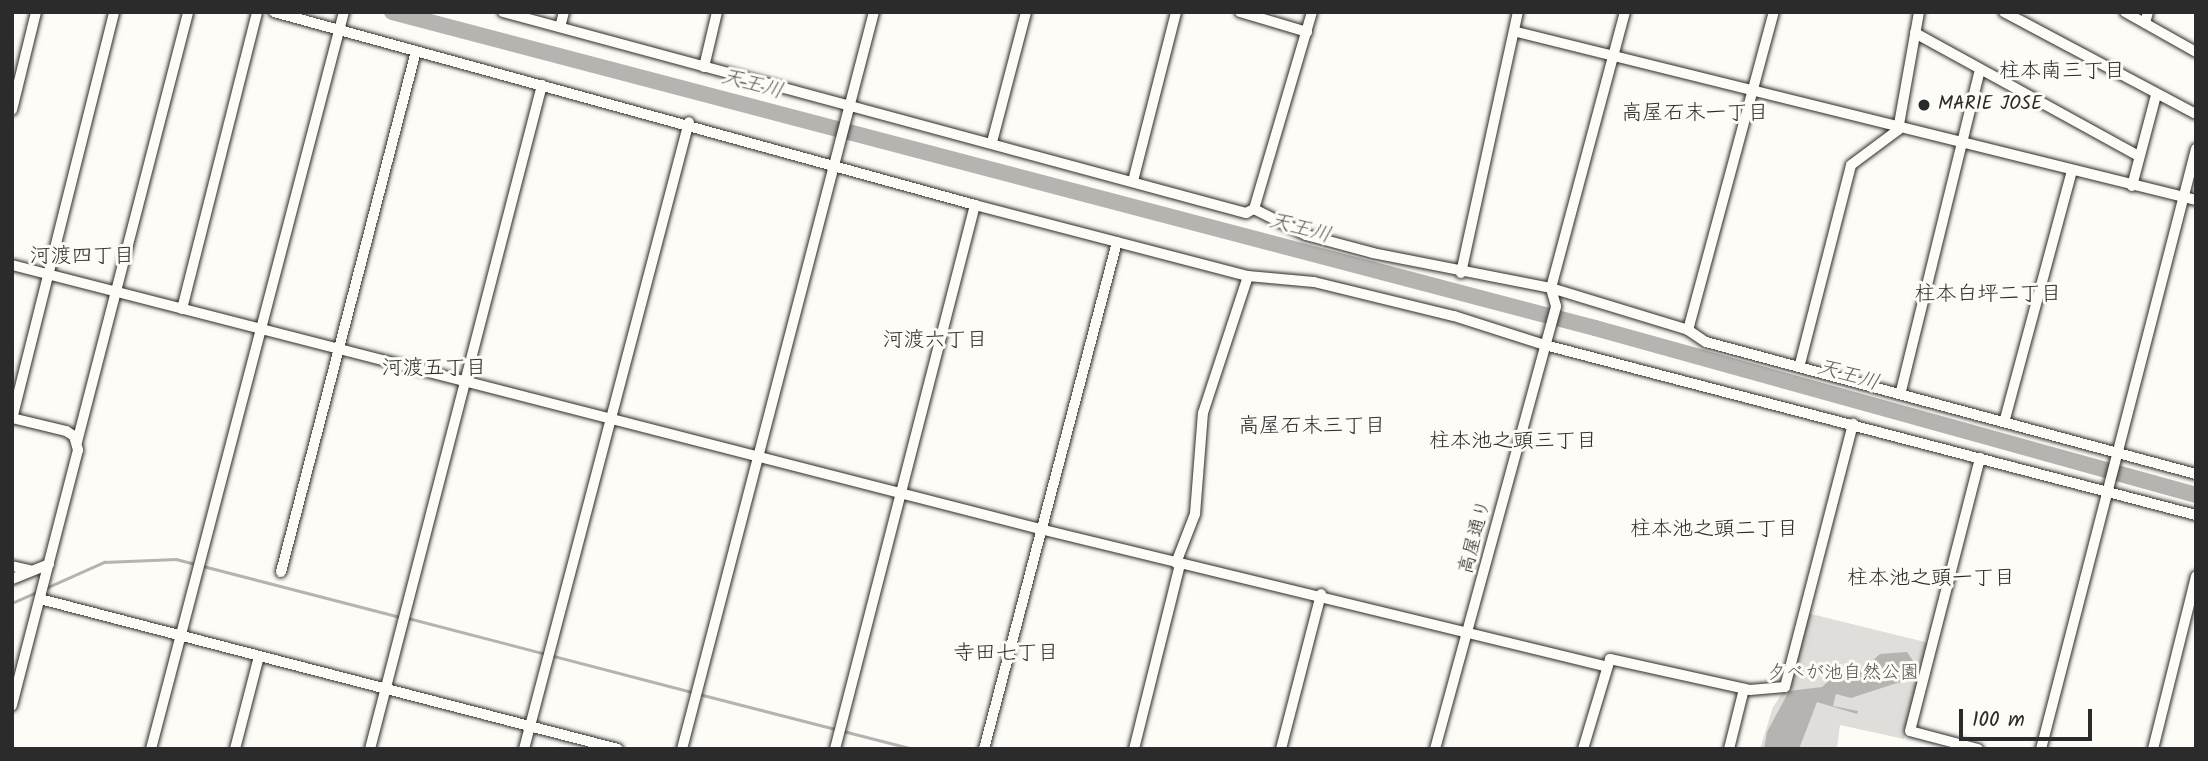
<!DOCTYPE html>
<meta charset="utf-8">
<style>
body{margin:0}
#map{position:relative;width:2208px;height:761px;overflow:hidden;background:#fdfcf7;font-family:Kalam,"Klee One",sans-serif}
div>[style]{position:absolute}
.green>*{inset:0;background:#dfdeda}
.water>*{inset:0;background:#b5b4b1}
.stream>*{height:2.5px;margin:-1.25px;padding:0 1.25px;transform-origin:1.25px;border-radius:1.25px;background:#b5b4b1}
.river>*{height:16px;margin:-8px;padding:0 8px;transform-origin:8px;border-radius:8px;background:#b5b4b1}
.roads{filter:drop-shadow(0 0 2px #2b2b2b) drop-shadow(0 0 2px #2b2b2b)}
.minor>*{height:10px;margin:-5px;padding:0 5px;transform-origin:5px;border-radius:5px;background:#fdfcf7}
.dots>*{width:19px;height:19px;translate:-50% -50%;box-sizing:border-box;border:4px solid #fdfcf7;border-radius:50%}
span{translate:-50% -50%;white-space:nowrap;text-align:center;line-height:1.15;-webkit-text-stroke:6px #fdfcf7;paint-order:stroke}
.poi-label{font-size:19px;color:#2b2b2b}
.left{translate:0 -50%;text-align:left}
.street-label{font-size:19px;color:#2b2b2b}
.park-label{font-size:19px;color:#585857}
.neighbourhood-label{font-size:21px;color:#2b2b2b}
.water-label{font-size:21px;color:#5b5b5a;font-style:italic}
.frame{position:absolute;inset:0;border:14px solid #2b2b2b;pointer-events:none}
.scale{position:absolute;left:1959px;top:709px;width:133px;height:32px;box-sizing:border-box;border:4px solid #2b2b2b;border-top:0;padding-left:9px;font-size:21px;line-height:24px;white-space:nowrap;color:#2b2b2b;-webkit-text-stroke:5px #fdfcf7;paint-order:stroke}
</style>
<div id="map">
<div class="green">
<div style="clip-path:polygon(1807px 613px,1929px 643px,1904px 739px,1840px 725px,1837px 749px,1760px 749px,1773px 707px,1789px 683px)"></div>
</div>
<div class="water">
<div style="clip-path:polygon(1907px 652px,1914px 662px,1900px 682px,1851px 698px,1836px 694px,1833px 706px,1858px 711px,1857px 714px,1817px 702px,1799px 749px,1764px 749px,1767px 732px,1789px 691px,1822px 687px,1836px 674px,1856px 675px,1880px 654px)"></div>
</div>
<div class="stream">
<div style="left:46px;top:588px;width:64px;rotate:-24.1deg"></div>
<div style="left:104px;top:562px;width:72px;rotate:-2.4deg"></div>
<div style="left:176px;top:559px;width:232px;rotate:14.5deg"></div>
<div style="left:12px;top:603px;width:27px;rotate:-24deg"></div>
<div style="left:408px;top:618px;width:294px;rotate:14.6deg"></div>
<div style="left:699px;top:694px;width:221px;rotate:14.4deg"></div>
</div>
<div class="river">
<div style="left:392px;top:12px;width:1244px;rotate:14.72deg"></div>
<div style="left:1595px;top:328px;width:624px;rotate:15.53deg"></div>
</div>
<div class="roads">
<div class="minor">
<div style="left:274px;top:12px;width:727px;rotate:15.39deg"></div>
<div style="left:975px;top:205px;width:282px;rotate:14.6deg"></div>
<div style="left:1248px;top:276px;width:66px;rotate:5.2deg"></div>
<div style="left:1314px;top:282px;width:144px;rotate:13.7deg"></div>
<div style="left:1454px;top:316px;width:96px;rotate:17.7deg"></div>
<div style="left:1545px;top:345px;width:673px;rotate:14.64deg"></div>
<div style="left:503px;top:12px;width:770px;rotate:15.14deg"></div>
<div style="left:1246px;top:213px;width:9px;rotate:-27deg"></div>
<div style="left:1254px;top:209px;width:58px;rotate:26.6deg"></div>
<div style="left:1306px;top:235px;width:69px;rotate:15deg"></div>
<div style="left:1373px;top:253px;width:181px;rotate:11.1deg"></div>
<div style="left:1551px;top:288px;width:143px;rotate:17deg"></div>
<div style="left:1688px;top:330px;width:22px;rotate:34deg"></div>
<div style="left:1706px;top:342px;width:507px;rotate:15.08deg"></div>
<div style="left:1240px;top:12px;width:70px;rotate:16.6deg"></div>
<div style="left:2004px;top:12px;width:217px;rotate:28deg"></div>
<div style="left:2125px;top:12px;width:81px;rotate:29.4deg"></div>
<div style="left:2145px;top:23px;width:11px;rotate:-75deg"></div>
<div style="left:560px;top:27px;width:16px;rotate:-75deg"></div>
<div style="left:1517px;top:32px;width:699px;rotate:13.9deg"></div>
<div style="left:1915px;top:33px;width:256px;rotate:28.8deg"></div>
<div style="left:704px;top:67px;width:57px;rotate:-76.7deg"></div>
<div style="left:12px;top:110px;width:101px;rotate:-76.2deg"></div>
<div style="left:992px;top:142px;width:134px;rotate:-75.3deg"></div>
<div style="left:1133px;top:181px;width:174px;rotate:-75.7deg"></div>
<div style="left:2132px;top:186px;width:94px;rotate:-75.2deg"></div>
<div style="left:1254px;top:209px;width:205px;rotate:-73.6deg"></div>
<div style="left:12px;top:265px;width:1061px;rotate:14.4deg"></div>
<div style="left:1040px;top:529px;width:580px;rotate:13.65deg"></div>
<div style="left:1461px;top:273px;width:267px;rotate:-77.7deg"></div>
<div style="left:182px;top:309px;width:306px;rotate:-75.8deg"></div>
<div style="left:1688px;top:330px;width:329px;rotate:-74.9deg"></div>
<div style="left:1800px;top:364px;width:205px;rotate:-75.6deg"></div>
<div style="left:1851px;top:165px;width:59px;rotate:-36.7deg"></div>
<div style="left:1898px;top:130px;width:120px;rotate:-79.9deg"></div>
<div style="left:1901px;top:391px;width:331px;rotate:-76.2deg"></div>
<div style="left:12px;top:418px;width:56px;rotate:13.5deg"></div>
<div style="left:66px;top:431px;width:9px;rotate:32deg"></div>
<div style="left:74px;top:436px;width:15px;rotate:74deg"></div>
<div style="left:78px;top:450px;width:264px;rotate:104.5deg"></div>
<div style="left:12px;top:419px;width:420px;rotate:-75.9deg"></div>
<div style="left:2005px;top:419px;width:258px;rotate:-74.9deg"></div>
<div style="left:77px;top:442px;width:444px;rotate:-75.5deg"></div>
<div style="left:1176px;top:563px;width:53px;rotate:-68.8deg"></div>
<div style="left:1195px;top:514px;width:101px;rotate:-85.5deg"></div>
<div style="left:1203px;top:413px;width:144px;rotate:-71.8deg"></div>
<div style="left:12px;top:566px;width:18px;rotate:13deg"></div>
<div style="left:281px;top:572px;width:538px;rotate:-75.47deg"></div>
<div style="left:12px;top:579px;width:40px;rotate:-22deg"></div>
<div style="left:40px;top:599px;width:597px;rotate:14.55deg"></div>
<div style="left:151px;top:749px;width:762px;rotate:-75.33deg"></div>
<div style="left:235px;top:749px;width:96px;rotate:-75.5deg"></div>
<div style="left:370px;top:749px;width:686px;rotate:-75.48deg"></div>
<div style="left:524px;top:749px;width:648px;rotate:-75.26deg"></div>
<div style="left:682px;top:749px;width:762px;rotate:-75.4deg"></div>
<div style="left:835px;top:749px;width:562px;rotate:-75.57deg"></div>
<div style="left:984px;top:749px;width:524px;rotate:-75.3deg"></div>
<div style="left:1134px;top:749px;width:191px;rotate:-76deg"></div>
<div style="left:1281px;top:749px;width:160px;rotate:-75.5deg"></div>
<div style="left:1435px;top:749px;width:459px;rotate:-74.7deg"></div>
<div style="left:1556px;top:306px;width:19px;rotate:-106deg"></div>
<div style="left:1551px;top:288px;width:286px;rotate:-75deg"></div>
<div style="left:1583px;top:749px;width:94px;rotate:-73.3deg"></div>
<div style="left:1610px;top:659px;width:143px;rotate:12.5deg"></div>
<div style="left:1750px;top:690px;width:35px;rotate:-5deg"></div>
<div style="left:1785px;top:687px;width:272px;rotate:-75.5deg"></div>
<div style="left:1729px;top:749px;width:62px;rotate:-76deg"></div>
<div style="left:1978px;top:749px;width:70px;rotate:-165.2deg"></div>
<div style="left:1910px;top:731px;width:282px;rotate:-75.6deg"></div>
<div style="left:2041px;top:749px;width:620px;rotate:-75.52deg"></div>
<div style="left:2153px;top:749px;width:178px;rotate:-76deg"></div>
</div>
</div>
<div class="dots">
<div style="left:1924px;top:105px;background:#2b2b2b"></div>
</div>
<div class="poi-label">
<span class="left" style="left:1938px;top:105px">MARIE JOSE</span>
</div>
<div class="street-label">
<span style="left:1476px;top:537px;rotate:-75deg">高屋通り</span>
</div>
<div class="park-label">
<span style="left:1843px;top:674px">夕べが池自然公園</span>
</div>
<div class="neighbourhood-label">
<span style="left:2062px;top:72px">柱本南三丁目</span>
<span style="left:1695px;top:114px">高屋石末一丁目</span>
<span style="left:82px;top:257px">河渡四丁目</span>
<span style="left:1988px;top:295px">柱本白坪二丁目</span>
<span style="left:935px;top:341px">河渡六丁目</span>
<span style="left:434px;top:369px">河渡五丁目</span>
<span style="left:1312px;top:427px">高屋石末三丁目</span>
<span style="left:1513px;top:442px">柱本池之頭三丁目</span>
<span style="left:1714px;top:530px">柱本池之頭二丁目</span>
<span style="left:1931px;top:579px">柱本池之頭一丁目</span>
<span style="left:1006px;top:654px">寺田七丁目</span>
</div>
<div class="water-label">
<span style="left:752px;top:85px;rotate:15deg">天王川</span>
<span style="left:1300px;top:229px;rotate:15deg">天王川</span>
<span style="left:1848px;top:376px;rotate:16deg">天王川</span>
</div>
<div class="frame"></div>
<div class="scale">100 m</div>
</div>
